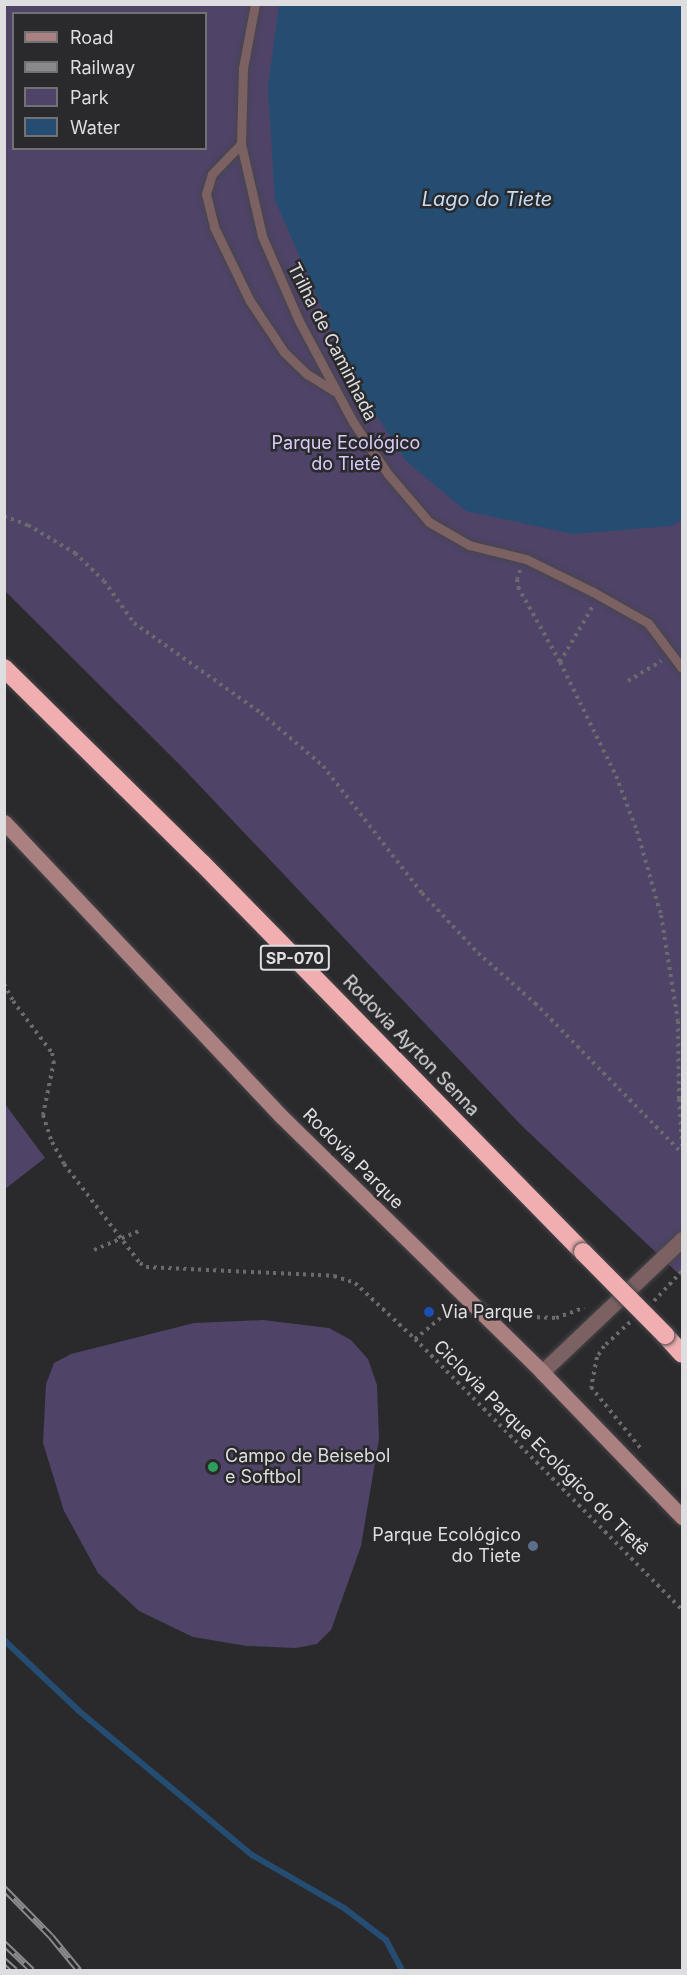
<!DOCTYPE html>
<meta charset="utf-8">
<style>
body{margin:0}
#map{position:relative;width:687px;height:1975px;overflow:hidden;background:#2a292c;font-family:Inter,sans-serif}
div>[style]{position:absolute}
.green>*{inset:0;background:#4f4368}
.water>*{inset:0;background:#254d72}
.stream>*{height:6px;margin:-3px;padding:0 3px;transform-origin:3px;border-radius:3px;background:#254d72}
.path>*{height:4px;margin-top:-2px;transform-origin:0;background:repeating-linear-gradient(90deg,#6b6a6d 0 3px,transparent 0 7.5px)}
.roads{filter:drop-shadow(0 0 2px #474649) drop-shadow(0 0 2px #474649)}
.lane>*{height:9px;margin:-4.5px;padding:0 4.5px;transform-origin:4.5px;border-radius:4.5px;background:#7c6162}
.street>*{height:15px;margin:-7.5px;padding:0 7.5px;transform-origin:7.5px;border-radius:7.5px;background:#7c6162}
.secondary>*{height:15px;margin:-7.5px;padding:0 7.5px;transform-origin:7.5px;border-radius:7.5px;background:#ab8081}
.highway>*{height:18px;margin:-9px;padding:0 9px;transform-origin:9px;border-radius:9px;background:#f0aeb0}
.rail>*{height:7px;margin-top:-3.5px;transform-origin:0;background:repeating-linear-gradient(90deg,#2a292c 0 14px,#89888b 0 28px);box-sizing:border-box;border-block:2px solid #89888b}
.bridges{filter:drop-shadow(0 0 2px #474649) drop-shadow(0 0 2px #474649)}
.highway-bridge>*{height:18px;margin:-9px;padding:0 9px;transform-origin:9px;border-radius:9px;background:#f0aeb0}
.dots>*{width:16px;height:16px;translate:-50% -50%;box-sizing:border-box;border:3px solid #2a292c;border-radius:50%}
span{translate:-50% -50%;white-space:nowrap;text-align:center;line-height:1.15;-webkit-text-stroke:5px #2a292c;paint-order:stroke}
.shield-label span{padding:2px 4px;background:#2a292c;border:2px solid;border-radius:4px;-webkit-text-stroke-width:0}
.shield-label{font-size:16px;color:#dedde0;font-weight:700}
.street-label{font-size:18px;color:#dedde0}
.park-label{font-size:18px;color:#daccfa}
.poi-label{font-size:18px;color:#dedde0}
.left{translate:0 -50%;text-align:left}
.right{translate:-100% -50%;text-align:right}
.water-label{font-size:20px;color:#c5ddf6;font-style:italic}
.frame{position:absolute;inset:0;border:6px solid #dedde0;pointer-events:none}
.legend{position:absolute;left:12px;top:12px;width:195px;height:138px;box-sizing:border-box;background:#2a292c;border:2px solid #727174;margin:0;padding:8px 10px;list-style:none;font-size:18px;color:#dedde0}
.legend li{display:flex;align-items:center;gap:12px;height:30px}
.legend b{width:30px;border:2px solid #727174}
</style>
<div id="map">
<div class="green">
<div style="clip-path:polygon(evenodd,4px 5px,682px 5px,682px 1277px,522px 1126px,182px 767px,5px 591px,4px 5px,14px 14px,206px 14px,206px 148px,14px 148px,14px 14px)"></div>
<div style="clip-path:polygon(5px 1104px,45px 1158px,5px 1189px)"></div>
<div style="clip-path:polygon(263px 1320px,329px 1328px,351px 1340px,368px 1359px,377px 1385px,379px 1439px,361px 1546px,331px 1630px,317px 1644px,296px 1648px,247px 1646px,193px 1637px,139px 1611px,98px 1573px,64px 1511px,43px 1443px,46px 1384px,54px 1363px,71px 1354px,194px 1323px)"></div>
</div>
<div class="water">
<div style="clip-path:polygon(279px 5px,682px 5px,682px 520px,671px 526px,573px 534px,466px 511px,406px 461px,353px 379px,275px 200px,268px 87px)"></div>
</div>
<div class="stream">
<div style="left:4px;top:1640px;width:103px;rotate:43.4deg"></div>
<div style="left:79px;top:1711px;width:225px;rotate:39.8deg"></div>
<div style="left:252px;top:1855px;width:106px;rotate:29.9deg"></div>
<div style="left:344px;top:1908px;width:53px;rotate:37.3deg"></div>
<div style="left:386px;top:1940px;width:34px;rotate:62deg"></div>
</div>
<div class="path">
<div style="left:4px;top:516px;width:26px;rotate:21deg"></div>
<div style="left:28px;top:525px;width:55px;rotate:30.8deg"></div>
<div style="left:75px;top:553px;width:40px;rotate:44deg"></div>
<div style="left:104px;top:581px;width:52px;rotate:54.5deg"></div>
<div style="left:134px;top:623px;width:156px;rotate:35.3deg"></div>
<div style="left:261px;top:713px;width:82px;rotate:40.5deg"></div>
<div style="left:323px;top:766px;width:161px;rotate:52.1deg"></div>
<div style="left:422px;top:893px;width:82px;rotate:47deg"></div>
<div style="left:478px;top:953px;width:76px;rotate:41.3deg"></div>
<div style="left:535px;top:1003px;width:210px;rotate:45.6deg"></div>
<div style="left:520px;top:570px;width:9px;rotate:108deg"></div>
<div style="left:517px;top:579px;width:8px;rotate:83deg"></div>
<div style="left:518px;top:587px;width:86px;rotate:60.8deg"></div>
<div style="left:560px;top:662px;width:127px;rotate:63.8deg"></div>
<div style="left:616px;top:776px;width:59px;rotate:69.1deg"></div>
<div style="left:637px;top:831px;width:87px;rotate:74.1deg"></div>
<div style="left:661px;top:915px;width:107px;rotate:80.9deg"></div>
<div style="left:678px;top:1021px;width:78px;rotate:89.3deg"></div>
<div style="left:679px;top:1099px;width:47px;rotate:86.3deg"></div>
<div style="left:560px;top:662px;width:65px;rotate:-59.5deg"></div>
<div style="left:628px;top:681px;width:39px;rotate:-31deg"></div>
<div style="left:4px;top:984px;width:19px;rotate:62deg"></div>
<div style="left:13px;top:1001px;width:65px;rotate:53.1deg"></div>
<div style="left:52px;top:1053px;width:8px;rotate:76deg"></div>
<div style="left:54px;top:1061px;width:55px;rotate:101.5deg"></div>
<div style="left:43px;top:1115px;width:28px;rotate:72deg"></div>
<div style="left:52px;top:1142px;width:25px;rotate:61deg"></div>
<div style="left:64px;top:1164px;width:125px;rotate:52.5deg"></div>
<div style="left:140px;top:1263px;width:7px;rotate:34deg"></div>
<div style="left:146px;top:1267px;width:188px;rotate:2.7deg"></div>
<div style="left:334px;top:1276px;width:22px;rotate:18deg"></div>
<div style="left:355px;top:1283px;width:82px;rotate:43deg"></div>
<div style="left:415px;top:1339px;width:380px;rotate:45.4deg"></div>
<div style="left:94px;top:1250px;width:49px;rotate:-22.9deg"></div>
<div style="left:654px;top:1301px;width:41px;rotate:-47deg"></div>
<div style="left:507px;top:1316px;width:49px;rotate:2.3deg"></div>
<div style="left:556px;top:1318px;width:30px;rotate:-20deg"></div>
<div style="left:630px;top:1322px;width:35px;rotate:137deg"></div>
<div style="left:604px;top:1346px;width:13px;rotate:122deg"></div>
<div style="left:597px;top:1357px;width:31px;rotate:101deg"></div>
<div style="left:591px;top:1387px;width:81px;rotate:51deg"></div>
<div style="left:415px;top:1339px;width:50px;rotate:-39.4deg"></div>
</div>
<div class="roads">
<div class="lane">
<div style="left:255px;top:4px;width:65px;rotate:100.6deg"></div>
<div style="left:243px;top:68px;width:76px;rotate:91.5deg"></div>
<div style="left:241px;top:144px;width:94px;rotate:77.1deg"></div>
<div style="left:262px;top:236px;width:93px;rotate:66.5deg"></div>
<div style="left:299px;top:321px;width:115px;rotate:61.9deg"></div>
<div style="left:353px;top:422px;width:63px;rotate:56.1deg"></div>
<div style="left:388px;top:474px;width:63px;rotate:49.5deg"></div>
<div style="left:429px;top:522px;width:46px;rotate:29.9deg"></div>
<div style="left:469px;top:545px;width:59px;rotate:13.8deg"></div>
<div style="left:526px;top:559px;width:75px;rotate:26.2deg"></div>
<div style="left:593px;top:592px;width:63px;rotate:29.4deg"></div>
<div style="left:648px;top:623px;width:56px;rotate:52.9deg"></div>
<div style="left:241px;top:144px;width:42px;rotate:134deg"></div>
<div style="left:212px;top:174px;width:21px;rotate:107deg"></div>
<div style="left:206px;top:194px;width:34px;rotate:76deg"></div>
<div style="left:214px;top:227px;width:82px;rotate:64.1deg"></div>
<div style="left:250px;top:301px;width:61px;rotate:56.3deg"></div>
<div style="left:284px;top:352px;width:32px;rotate:44deg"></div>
<div style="left:307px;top:374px;width:32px;rotate:32deg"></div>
</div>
<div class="street">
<div style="left:542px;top:1372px;width:193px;rotate:-43.5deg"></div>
</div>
<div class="secondary">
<div style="left:4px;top:822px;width:404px;rotate:46.7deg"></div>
<div style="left:281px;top:1116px;width:366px;rotate:44.4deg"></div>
<div style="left:542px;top:1372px;width:202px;rotate:46deg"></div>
</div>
<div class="highway">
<div style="left:4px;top:668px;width:278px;rotate:44.6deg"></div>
<div style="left:202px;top:863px;width:545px;rotate:45.6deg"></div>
<div style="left:665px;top:1335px;width:25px;rotate:48deg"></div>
</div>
</div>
<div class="rail">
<div style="left:4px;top:1888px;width:67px;rotate:45.6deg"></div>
<div style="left:51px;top:1936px;width:44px;rotate:50.5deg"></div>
<div style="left:4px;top:1943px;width:39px;rotate:44deg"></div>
<div style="left:4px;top:1960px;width:15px;rotate:42deg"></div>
</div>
<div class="bridges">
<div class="highway-bridge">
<div style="left:583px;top:1252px;width:117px;rotate:45.3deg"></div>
</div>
</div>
<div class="dots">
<div style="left:429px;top:1312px;background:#1a4fb4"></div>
<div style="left:213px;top:1467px;background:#2e9e5b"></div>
<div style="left:533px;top:1546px;background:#5c6f8a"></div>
</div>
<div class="shield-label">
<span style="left:295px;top:958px">SP-070</span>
</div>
<div class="street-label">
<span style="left:332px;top:342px;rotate:63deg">Trilha de Caminhada</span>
<span style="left:411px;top:1046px;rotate:46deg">Rodovia Ayrton Senna</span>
<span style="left:353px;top:1159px;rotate:45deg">Rodovia Parque</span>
<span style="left:541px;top:1448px;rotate:45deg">Ciclovia Parque Ecológico do Tietê</span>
</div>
<div class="park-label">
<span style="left:346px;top:454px">Parque Ecológico<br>do Tietê</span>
</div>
<div class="poi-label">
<span class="left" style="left:441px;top:1312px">Via Parque</span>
<span class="left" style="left:225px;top:1467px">Campo de Beisebol<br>e Softbol</span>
<span class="right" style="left:521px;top:1546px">Parque Ecológico<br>do Tiete</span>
</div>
<div class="water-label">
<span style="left:487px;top:199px">Lago do Tiete</span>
</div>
<div class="frame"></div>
<ul class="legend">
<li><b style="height:8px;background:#ab8081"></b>Road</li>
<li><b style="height:8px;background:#89888b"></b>Railway</li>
<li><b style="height:16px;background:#4f4368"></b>Park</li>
<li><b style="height:16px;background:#254d72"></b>Water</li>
</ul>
</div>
